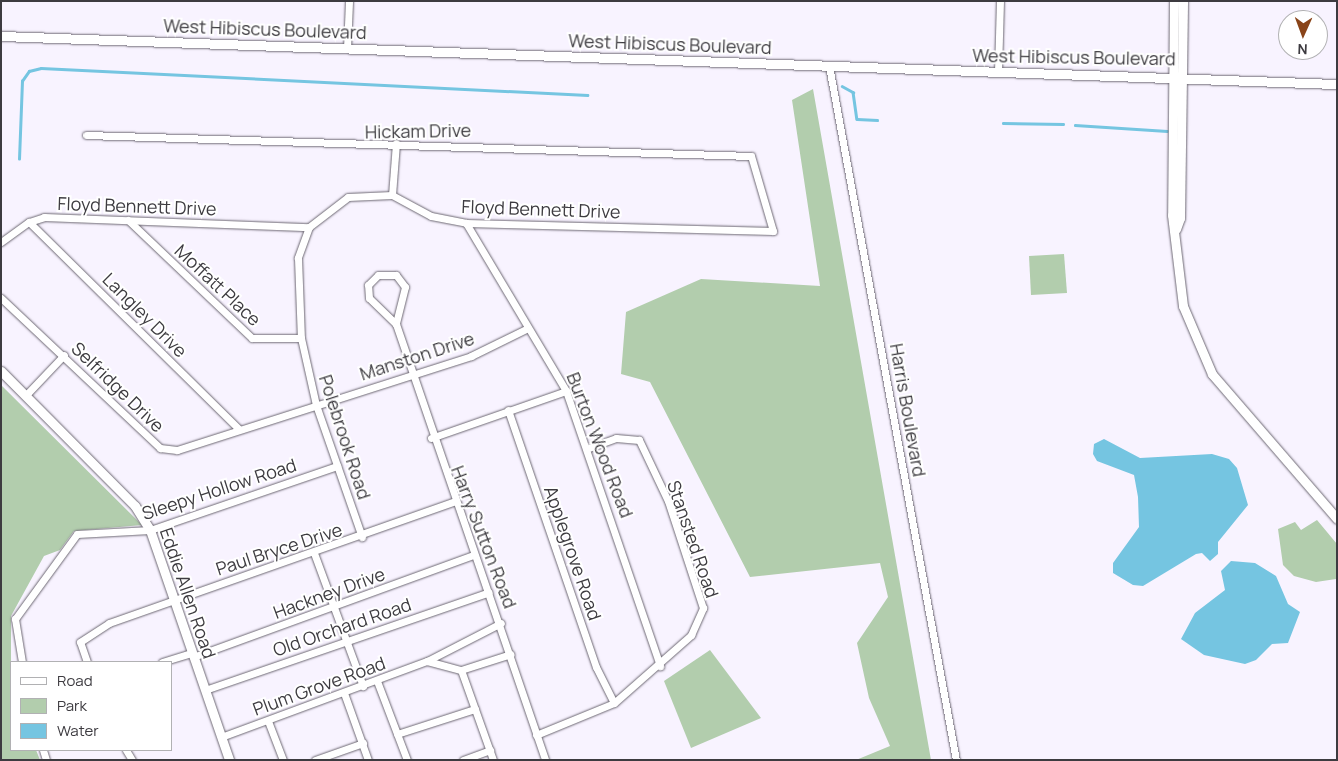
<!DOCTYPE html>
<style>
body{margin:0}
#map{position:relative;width:1338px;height:761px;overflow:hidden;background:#f8f3ff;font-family:Manrope,sans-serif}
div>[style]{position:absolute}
.green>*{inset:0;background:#b2cdad}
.water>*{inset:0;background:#75c5e1}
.stream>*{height:2.5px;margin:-1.25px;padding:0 1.25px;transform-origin:1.25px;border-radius:1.25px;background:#75c5e1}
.roads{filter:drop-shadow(0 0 1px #6d6873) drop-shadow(0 0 1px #6d6873)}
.minor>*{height:7px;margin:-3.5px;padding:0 3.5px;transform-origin:3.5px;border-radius:3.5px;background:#fff}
.tertiary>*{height:9px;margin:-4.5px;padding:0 4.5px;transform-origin:4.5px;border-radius:4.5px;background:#fff}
span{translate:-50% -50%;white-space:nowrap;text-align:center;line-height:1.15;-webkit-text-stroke:4px #fff;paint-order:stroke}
.street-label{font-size:18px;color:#3d3b40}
.frame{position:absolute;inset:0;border:2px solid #3d3b40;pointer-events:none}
.legend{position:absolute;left:10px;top:661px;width:162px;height:90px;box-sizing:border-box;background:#fff;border:1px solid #b1b1b3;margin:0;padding:6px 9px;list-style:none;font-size:15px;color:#3d3b40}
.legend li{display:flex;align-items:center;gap:10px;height:25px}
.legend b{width:25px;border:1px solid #b1b1b3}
.north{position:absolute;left:1278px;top:10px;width:50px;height:50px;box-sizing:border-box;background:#fff;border:1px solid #b1b1b3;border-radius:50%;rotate:182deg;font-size:14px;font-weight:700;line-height:20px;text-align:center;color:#3d3b40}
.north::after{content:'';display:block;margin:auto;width:18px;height:22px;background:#894419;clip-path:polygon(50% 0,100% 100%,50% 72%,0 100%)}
</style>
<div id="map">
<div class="green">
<div style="clip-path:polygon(813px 89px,931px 760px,856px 760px,890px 746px,869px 698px,857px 643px,888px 597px,880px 563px,750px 577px,650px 382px,621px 374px,626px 312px,701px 279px,820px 286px,792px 100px)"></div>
<div style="clip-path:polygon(1064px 254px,1067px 293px,1031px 295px,1029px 256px)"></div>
<div style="clip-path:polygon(1px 385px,142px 525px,74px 531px,60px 550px,44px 556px,11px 616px,11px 750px,36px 750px,40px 760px,1px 760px)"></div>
<div style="clip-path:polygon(1317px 520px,1337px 544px,1336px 579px,1316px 582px,1294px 576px,1283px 565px,1278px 529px,1295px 522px,1301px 530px)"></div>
<div style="clip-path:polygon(710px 650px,761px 718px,691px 748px,664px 681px)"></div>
</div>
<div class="water">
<div style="clip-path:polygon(1104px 439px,1140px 458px,1212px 454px,1229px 459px,1237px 468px,1248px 505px,1218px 542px,1218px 554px,1210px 561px,1202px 553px,1196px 554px,1143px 586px,1133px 585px,1113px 573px,1113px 563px,1139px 527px,1138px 497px,1134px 475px,1097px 461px,1093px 454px,1094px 444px)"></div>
<div style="clip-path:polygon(1231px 561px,1255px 563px,1276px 576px,1288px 604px,1300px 612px,1288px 643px,1272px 644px,1256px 660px,1245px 664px,1204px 655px,1181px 639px,1195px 613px,1225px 590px,1221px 571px)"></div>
</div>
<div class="stream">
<div style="left:842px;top:86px;width:13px;rotate:29deg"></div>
<div style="left:853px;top:92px;width:27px;rotate:82deg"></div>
<div style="left:857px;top:119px;width:20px;rotate:3deg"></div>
<div style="left:1003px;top:123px;width:60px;rotate:1deg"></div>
<div style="left:1075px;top:125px;width:92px;rotate:3.7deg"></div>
<div style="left:19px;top:159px;width:78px;rotate:-87.8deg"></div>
<div style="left:22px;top:81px;width:12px;rotate:-55deg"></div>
<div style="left:29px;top:71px;width:12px;rotate:-14deg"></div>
<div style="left:41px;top:68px;width:547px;rotate:2.83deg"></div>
</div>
<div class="roads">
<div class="minor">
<div style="left:347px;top:49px;width:48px;rotate:-87.6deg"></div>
<div style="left:829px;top:66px;width:706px;rotate:79.63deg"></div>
<div style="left:998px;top:72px;width:71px;rotate:-88.4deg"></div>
<div style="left:392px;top:195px;width:52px;rotate:-85.6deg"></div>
<div style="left:128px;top:220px;width:171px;rotate:43.6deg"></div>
<div style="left:252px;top:338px;width:49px"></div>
<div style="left:29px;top:222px;width:295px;rotate:44.6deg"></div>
<div style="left:466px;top:223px;width:196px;rotate:59.2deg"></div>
<div style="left:566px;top:391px;width:291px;rotate:71.1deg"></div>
<div style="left:309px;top:227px;width:33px;rotate:110deg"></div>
<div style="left:298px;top:258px;width:80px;rotate:87.9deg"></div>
<div style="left:301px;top:338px;width:69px;rotate:77.4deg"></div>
<div style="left:316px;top:405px;width:140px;rotate:70.8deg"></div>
<div style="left:1px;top:242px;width:34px;rotate:-36deg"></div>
<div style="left:29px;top:222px;width:16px;rotate:-18deg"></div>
<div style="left:44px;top:217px;width:265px;rotate:2.2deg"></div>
<div style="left:309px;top:227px;width:49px;rotate:-37.6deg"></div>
<div style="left:348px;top:197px;width:44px;rotate:-2.6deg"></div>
<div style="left:392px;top:195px;width:44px;rotate:28.3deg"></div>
<div style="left:431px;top:216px;width:36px;rotate:11deg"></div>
<div style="left:466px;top:223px;width:307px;rotate:1.5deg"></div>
<div style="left:773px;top:231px;width:78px;rotate:-106.3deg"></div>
<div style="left:751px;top:156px;width:665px;rotate:-178.19deg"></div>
<div style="left:1px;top:298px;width:219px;rotate:43.3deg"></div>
<div style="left:160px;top:448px;width:17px;rotate:7deg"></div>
<div style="left:177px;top:450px;width:309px;rotate:-17.7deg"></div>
<div style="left:471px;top:356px;width:61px;rotate:-26.1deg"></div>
<div style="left:396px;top:324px;width:37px;rotate:-136deg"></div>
<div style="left:369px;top:298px;width:13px;rotate:-94deg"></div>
<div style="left:368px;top:285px;width:14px;rotate:-45deg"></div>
<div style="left:378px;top:275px;width:18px"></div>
<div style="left:396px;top:275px;width:15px;rotate:53deg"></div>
<div style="left:405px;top:287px;width:38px;rotate:104deg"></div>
<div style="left:396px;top:324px;width:461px;rotate:71.1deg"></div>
<div style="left:26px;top:395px;width:55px;rotate:-46.5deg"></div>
<div style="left:508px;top:410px;width:272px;rotate:71.1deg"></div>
<div style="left:596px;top:667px;width:40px;rotate:63.4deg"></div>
<div style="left:431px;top:438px;width:143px;rotate:-19.2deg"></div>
<div style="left:314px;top:553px;width:142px;rotate:69.8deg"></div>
<div style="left:193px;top:657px;width:299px;rotate:-20deg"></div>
<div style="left:427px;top:661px;width:35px;rotate:15deg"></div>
<div style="left:461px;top:670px;width:52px;rotate:-17.7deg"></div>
<div style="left:22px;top:662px;width:44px;rotate:-99.2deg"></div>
<div style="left:15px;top:619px;width:105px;rotate:-53.9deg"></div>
<div style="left:77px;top:534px;width:73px;rotate:-3.1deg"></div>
<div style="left:150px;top:530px;width:198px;rotate:-18.9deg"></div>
<div style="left:87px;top:662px;width:21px;rotate:-109deg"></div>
<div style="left:80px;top:642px;width:35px;rotate:-33deg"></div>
<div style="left:109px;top:623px;width:367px;rotate:-19.4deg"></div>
<div style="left:162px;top:662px;width:31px;rotate:-17deg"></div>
<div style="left:461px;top:670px;width:96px;rotate:70.4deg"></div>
<div style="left:377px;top:681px;width:85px;rotate:69.2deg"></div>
<div style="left:205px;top:690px;width:300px;rotate:-19deg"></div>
<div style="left:344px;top:693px;width:71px;rotate:70.3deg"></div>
<div style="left:268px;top:721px;width:42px;rotate:69deg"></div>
<div style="left:397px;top:734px;width:82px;rotate:-17.8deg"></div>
<div style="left:536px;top:735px;width:84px;rotate:-22.3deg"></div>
<div style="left:614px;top:703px;width:103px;rotate:-41.4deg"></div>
<div style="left:691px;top:635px;width:30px;rotate:-66deg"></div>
<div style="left:703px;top:608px;width:113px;rotate:-108.1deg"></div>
<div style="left:668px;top:501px;width:68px;rotate:-115.4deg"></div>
<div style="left:639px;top:440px;width:23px;rotate:-175deg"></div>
<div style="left:616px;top:438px;width:29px;rotate:160deg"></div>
<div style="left:221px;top:737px;width:220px;rotate:-20.3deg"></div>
<div style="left:427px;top:661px;width:83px;rotate:-27.2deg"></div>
<div style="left:43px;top:750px;width:10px;rotate:73deg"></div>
<div style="left:126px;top:750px;width:12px;rotate:59deg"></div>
<div style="left:315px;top:760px;width:51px;rotate:-19.5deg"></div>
<div style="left:463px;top:760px;width:29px;rotate:-20deg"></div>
</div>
<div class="tertiary">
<div style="left:1174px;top:1px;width:214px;rotate:90.5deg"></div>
<div style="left:1172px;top:215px;width:92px;rotate:83.1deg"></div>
<div style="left:1183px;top:306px;width:74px;rotate:66.9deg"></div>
<div style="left:1212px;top:374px;width:191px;rotate:49.2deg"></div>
<div style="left:1px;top:36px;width:1337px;rotate:2.06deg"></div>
<div style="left:1176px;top:229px;width:12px;rotate:-70deg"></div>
<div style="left:1180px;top:218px;width:217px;rotate:-89.2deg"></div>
<div style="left:1px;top:371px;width:190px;rotate:45.2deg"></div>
<div style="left:135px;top:506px;width:28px;rotate:58deg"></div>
<div style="left:150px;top:530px;width:243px;rotate:71deg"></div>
</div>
</div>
<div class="street-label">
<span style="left:265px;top:29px;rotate:2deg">West Hibiscus Boulevard</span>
<span style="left:670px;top:44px;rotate:2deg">West Hibiscus Boulevard</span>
<span style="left:1074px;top:57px;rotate:1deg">West Hibiscus Boulevard</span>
<span style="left:418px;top:131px;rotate:-1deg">Hickam Drive</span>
<span style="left:137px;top:206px;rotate:2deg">Floyd Bennett Drive</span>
<span style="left:541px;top:209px;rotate:2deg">Floyd Bennett Drive</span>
<span style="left:218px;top:285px;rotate:43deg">Moffatt Place</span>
<span style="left:145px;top:315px;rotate:45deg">Langley Drive</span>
<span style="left:417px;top:356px;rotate:-18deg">Manston Drive</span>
<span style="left:118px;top:387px;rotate:44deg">Selfridge Drive</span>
<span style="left:908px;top:410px;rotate:80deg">Harris Boulevard</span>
<span style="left:345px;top:437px;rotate:72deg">Polebrook Road</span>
<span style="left:600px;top:445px;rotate:69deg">Burton Wood Road</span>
<span style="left:219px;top:489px;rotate:-18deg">Sleepy Hollow Road</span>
<span style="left:484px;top:537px;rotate:69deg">Harry Sutton Road</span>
<span style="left:693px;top:539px;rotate:71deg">Stansted Road</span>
<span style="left:279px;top:549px;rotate:-18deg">Paul Bryce Drive</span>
<span style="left:573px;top:553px;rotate:71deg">Applegrove Road</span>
<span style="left:188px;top:593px;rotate:71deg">Eddie Allen Road</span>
<span style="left:329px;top:593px;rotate:-20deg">Hackney Drive</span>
<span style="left:342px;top:627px;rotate:-19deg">Old Orchard Road</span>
<span style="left:319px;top:686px;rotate:-20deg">Plum Grove Road</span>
</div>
<div class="frame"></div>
<ul class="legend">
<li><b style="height:6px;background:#fff"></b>Road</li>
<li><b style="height:14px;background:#b2cdad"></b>Park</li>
<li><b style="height:14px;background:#75c5e1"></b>Water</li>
</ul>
<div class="north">N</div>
</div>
